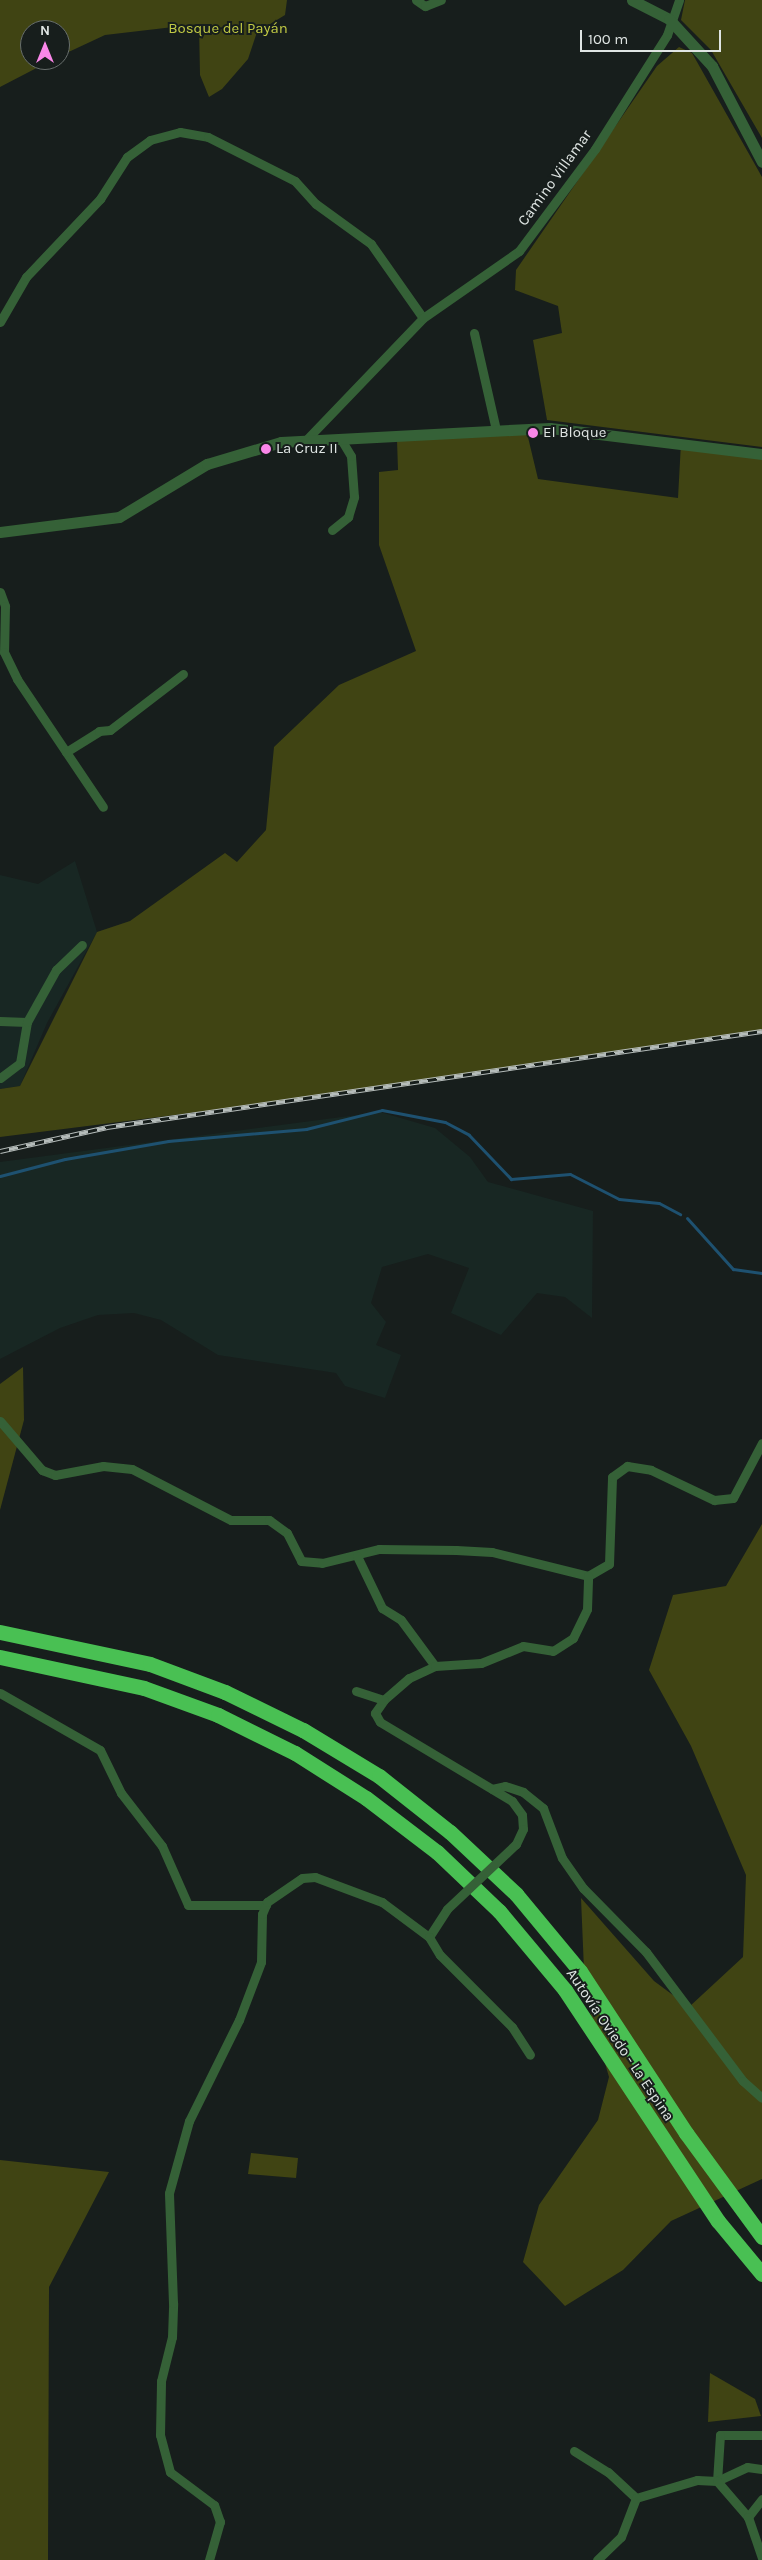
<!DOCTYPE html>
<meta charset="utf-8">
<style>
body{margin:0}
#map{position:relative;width:762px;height:2560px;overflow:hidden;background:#171e1c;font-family:Karla,sans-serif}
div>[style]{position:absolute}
.built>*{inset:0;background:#182723}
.green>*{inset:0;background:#404413}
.stream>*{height:3px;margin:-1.5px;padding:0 1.5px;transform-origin:1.5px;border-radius:1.5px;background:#1e5170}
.minor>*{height:9px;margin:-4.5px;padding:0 4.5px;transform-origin:4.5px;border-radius:4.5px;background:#356137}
.tertiary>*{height:11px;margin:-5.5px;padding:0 5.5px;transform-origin:5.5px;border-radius:5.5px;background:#356137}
.motorway>*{height:15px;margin:-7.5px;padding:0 7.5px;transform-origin:7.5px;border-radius:7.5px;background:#49c053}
.rail>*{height:5px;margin-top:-2.5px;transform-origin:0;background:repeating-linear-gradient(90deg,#171e1c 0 9px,#b5bcba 0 18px);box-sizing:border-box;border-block:1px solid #b5bcba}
.minor-bridge>*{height:9px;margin:-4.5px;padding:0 4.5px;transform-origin:4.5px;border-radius:4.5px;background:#356137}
.dots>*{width:14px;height:14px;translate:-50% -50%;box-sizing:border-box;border:2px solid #171e1c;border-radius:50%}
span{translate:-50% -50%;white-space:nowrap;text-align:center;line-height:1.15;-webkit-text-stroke:4px #171e1c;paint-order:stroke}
.park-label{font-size:15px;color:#c1ca44}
.street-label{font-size:15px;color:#dfe5e3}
.poi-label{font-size:15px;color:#dfe5e3}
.left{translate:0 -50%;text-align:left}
.north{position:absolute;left:20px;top:20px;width:50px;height:50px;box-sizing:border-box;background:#171e1c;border:1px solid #676e6c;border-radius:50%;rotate:0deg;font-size:14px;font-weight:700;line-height:20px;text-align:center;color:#dfe5e3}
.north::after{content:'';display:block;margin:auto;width:18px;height:22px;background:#f987e8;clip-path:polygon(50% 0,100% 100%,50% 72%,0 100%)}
.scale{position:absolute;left:580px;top:30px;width:141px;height:22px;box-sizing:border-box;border:2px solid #dfe5e3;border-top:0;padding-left:6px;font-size:15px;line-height:18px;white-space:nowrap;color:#dfe5e3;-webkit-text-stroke:4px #171e1c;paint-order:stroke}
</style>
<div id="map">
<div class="built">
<div style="clip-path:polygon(75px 861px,97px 932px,47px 1023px,20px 1086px,0 1089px,0 875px,38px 884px)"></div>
<div style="clip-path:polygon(380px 1112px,435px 1128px,470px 1157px,488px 1182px,593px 1211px,592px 1318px,565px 1297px,537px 1293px,501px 1335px,451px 1313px,469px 1268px,428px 1254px,382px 1267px,371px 1303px,386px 1322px,376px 1345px,401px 1355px,385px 1398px,345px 1386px,336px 1373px,218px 1355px,161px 1320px,134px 1313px,98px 1315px,60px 1328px,0 1359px,0 1162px)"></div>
</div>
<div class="green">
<div style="clip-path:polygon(0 0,287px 0,285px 15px,257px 32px,248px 59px,222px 89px,209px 97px,200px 75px,199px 24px,105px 35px,60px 56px,60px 30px,30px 30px,30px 60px,52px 60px,0 87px)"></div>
<div style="clip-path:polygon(685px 0,762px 0,762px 138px,711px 50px,681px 20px)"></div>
<div style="clip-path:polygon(679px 47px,692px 53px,762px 177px,762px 447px,547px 420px,533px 340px,562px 333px,558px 306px,515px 290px,516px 270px,657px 66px)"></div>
<div style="clip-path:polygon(527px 433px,538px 479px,678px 498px,681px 443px,762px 454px,762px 1031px,373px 1090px,0 1137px,0 1089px,20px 1086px,97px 932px,130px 921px,225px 853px,237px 862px,266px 830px,274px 747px,339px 685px,416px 651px,379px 545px,379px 472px,398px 470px,397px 440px)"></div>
<div style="clip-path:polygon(23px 1367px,24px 1420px,0 1510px,0 1384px)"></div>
<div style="clip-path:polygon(762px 1524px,762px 2179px,671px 2221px,623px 2270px,565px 2306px,523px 2262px,539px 2205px,598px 2120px,609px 2077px,585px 1994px,581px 1898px,654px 1981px,689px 2007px,743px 1957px,746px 1875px,691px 1746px,649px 1670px,673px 1595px,726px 1586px)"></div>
<div style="clip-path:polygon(251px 2153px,298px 2158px,296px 2178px,248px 2174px)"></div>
<div style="clip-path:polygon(0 2160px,109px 2172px,49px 2287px,48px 2560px,0 2560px)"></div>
<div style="clip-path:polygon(710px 2373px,755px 2399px,761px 2416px,708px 2422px)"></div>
</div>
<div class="stream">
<div style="left:0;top:1176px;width:67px;rotate:-14.7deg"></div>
<div style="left:65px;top:1159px;width:105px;rotate:-9.9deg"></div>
<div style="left:168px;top:1141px;width:139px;rotate:-5deg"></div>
<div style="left:306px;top:1129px;width:78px;rotate:-14deg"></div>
<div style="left:382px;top:1110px;width:64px;rotate:10.8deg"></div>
<div style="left:445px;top:1122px;width:27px;rotate:28deg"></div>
<div style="left:469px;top:1135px;width:61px;rotate:46.3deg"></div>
<div style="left:511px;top:1179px;width:59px;rotate:-4.8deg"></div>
<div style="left:570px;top:1174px;width:55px;rotate:27deg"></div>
<div style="left:619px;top:1199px;width:40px;rotate:5.7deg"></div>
<div style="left:659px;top:1203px;width:24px;rotate:28deg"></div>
<div style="left:687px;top:1218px;width:69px;rotate:48deg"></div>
<div style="left:733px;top:1269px;width:29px;rotate:8deg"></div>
</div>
<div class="minor">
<div style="left:416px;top:0;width:11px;rotate:34deg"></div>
<div style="left:425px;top:6px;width:17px;rotate:-21deg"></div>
<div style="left:0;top:322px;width:52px;rotate:-60deg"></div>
<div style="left:26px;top:277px;width:108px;rotate:-46.5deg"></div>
<div style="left:100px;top:199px;width:50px;rotate:-57.3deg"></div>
<div style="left:127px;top:157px;width:29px;rotate:-36deg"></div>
<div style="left:150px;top:140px;width:31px;rotate:-15deg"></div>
<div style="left:180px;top:132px;width:28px;rotate:10deg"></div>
<div style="left:208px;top:137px;width:97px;rotate:26.8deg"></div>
<div style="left:295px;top:181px;width:31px;rotate:48deg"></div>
<div style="left:316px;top:204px;width:68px;rotate:36deg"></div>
<div style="left:371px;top:244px;width:90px;rotate:54.9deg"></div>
<div style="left:474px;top:333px;width:99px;rotate:77.2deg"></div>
<div style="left:306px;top:440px;width:169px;rotate:-46.2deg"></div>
<div style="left:423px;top:318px;width:117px;rotate:-34.9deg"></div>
<div style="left:519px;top:251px;width:127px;rotate:-53.3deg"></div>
<div style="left:595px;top:149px;width:135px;rotate:-57.7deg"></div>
<div style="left:667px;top:35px;width:37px;rotate:-71deg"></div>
<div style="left:332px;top:530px;width:21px;rotate:-39deg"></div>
<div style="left:348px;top:517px;width:21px;rotate:-73deg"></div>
<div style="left:354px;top:497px;width:41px;rotate:-94.2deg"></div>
<div style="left:351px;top:456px;width:21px;rotate:-121deg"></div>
<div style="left:0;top:592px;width:15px;rotate:70deg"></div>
<div style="left:5px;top:606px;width:46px;rotate:91.2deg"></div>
<div style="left:4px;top:652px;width:30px;rotate:64deg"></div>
<div style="left:17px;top:679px;width:154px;rotate:56.1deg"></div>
<div style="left:66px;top:752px;width:39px;rotate:-32deg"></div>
<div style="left:99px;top:731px;width:11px;rotate:-5deg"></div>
<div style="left:110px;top:730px;width:92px;rotate:-37.5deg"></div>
<div style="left:0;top:1021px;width:27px;rotate:2deg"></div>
<div style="left:27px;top:1022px;width:42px;rotate:99.7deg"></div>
<div style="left:20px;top:1063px;width:25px;rotate:143deg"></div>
<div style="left:27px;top:1022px;width:60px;rotate:-60.9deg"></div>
<div style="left:56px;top:970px;width:36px;rotate:-44deg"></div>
<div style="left:0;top:1421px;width:65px;rotate:49.4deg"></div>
<div style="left:42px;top:1470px;width:14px;rotate:21deg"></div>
<div style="left:55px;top:1475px;width:49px;rotate:-10.6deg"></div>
<div style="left:103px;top:1466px;width:29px;rotate:6deg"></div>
<div style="left:132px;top:1469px;width:111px;rotate:27.3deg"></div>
<div style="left:231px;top:1520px;width:38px"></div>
<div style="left:269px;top:1520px;width:22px;rotate:36deg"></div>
<div style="left:287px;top:1533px;width:31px;rotate:63deg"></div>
<div style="left:301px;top:1561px;width:21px;rotate:5deg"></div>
<div style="left:322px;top:1563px;width:59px;rotate:-13.8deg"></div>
<div style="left:379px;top:1549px;width:77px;rotate:0.7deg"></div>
<div style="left:456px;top:1550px;width:36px;rotate:3deg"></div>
<div style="left:492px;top:1552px;width:99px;rotate:14deg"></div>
<div style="left:588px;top:1576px;width:24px;rotate:-30deg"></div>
<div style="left:609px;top:1564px;width:87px;rotate:-88deg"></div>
<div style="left:612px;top:1477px;width:19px;rotate:-36deg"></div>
<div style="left:627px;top:1466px;width:24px;rotate:9deg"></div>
<div style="left:651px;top:1470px;width:70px;rotate:25.5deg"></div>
<div style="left:714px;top:1500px;width:19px;rotate:-6deg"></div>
<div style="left:733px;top:1498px;width:62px;rotate:-62.2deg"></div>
<div style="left:357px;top:1556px;width:58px;rotate:64.3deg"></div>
<div style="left:382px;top:1608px;width:22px;rotate:32deg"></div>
<div style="left:401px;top:1620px;width:57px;rotate:53.5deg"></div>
<div style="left:435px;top:1666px;width:29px;rotate:155deg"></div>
<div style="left:409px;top:1678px;width:33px;rotate:139deg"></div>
<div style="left:384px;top:1700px;width:16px;rotate:125deg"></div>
<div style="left:375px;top:1713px;width:10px;rotate:61deg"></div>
<div style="left:380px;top:1722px;width:154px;rotate:30.9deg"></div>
<div style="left:512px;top:1801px;width:17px;rotate:54deg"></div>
<div style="left:522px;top:1815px;width:14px;rotate:86deg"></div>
<div style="left:523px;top:1829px;width:17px;rotate:115deg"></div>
<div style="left:435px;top:1666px;width:46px;rotate:-3.7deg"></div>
<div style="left:481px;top:1663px;width:45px;rotate:-22deg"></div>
<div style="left:523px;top:1646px;width:30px;rotate:9deg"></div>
<div style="left:553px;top:1651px;width:24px;rotate:-33deg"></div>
<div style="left:573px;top:1638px;width:32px;rotate:-64deg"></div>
<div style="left:587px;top:1609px;width:33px;rotate:-88deg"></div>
<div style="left:356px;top:1691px;width:29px;rotate:18deg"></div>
<div style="left:0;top:1693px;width:115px;rotate:29.7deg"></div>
<div style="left:100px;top:1750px;width:48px;rotate:64deg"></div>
<div style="left:121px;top:1793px;width:67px;rotate:52.3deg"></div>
<div style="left:162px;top:1846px;width:64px;rotate:66.2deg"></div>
<div style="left:188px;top:1905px;width:78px"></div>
<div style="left:492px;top:1789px;width:13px;rotate:-13deg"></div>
<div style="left:505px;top:1786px;width:19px;rotate:18deg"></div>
<div style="left:523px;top:1792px;width:26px;rotate:39deg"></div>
<div style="left:543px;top:1808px;width:53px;rotate:69.2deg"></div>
<div style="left:562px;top:1858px;width:37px;rotate:55deg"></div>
<div style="left:583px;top:1888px;width:90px;rotate:45.5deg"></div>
<div style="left:646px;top:1952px;width:161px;rotate:53.1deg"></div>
<div style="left:743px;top:2081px;width:25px;rotate:42deg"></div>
<div style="left:429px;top:1937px;width:33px;rotate:-57deg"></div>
<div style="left:762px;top:2435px;width:42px;rotate:180deg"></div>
<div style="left:720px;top:2435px;width:46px;rotate:93.7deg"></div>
<div style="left:717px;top:2481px;width:33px;rotate:-25deg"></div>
<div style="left:747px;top:2467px;width:15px;rotate:8deg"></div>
<div style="left:574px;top:2451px;width:40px;rotate:32deg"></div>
<div style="left:608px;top:2472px;width:38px;rotate:43deg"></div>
<div style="left:636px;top:2498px;width:64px;rotate:-16.4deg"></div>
<div style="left:697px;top:2480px;width:20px;rotate:3deg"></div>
<div style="left:717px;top:2481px;width:48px;rotate:49.3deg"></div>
<div style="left:762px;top:2499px;width:23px;rotate:128deg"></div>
<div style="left:748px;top:2517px;width:43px;rotate:71.1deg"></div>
<div style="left:209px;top:2560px;width:40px;rotate:-74deg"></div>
<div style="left:220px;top:2522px;width:18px;rotate:-109deg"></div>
<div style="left:214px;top:2505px;width:55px;rotate:-143.1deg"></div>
<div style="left:170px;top:2472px;width:38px;rotate:-105deg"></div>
<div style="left:160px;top:2435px;width:54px;rotate:-88.9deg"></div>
<div style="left:161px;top:2381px;width:45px;rotate:-76deg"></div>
<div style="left:172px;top:2337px;width:34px;rotate:-88deg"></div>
<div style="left:173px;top:2303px;width:110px;rotate:-92.1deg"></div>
<div style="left:169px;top:2193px;width:75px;rotate:-74.5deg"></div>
<div style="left:189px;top:2121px;width:113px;rotate:-63.7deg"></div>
<div style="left:239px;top:2020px;width:62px;rotate:-69.2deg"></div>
<div style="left:261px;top:1962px;width:48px;rotate:-88.8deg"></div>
<div style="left:262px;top:1914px;width:13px;rotate:-67deg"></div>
<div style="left:267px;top:1902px;width:42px;rotate:-34.4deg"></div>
<div style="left:302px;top:1878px;width:13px;rotate:-4deg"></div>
<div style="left:315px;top:1877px;width:72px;rotate:20.5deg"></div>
<div style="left:382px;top:1902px;width:59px;rotate:36.7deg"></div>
<div style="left:429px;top:1937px;width:21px;rotate:59deg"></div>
<div style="left:440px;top:1955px;width:102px;rotate:45deg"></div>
<div style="left:512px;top:2027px;width:33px;rotate:57deg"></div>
<div style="left:597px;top:2560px;width:33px;rotate:-44deg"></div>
<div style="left:621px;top:2537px;width:42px;rotate:-69deg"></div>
</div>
<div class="tertiary">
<div style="left:632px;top:0;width:42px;rotate:27.2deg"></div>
<div style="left:669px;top:19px;width:64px;rotate:47.5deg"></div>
<div style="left:712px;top:66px;width:108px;rotate:62.5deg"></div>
<div style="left:0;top:532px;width:120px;rotate:-7.2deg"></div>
<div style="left:119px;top:517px;width:103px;rotate:-31.1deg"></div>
<div style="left:207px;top:464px;width:77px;rotate:-16.6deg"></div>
<div style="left:281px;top:442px;width:269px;rotate:-3deg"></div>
<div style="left:550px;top:428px;width:214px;rotate:7deg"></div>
</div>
<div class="motorway">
<div style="left:0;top:1632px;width:153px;rotate:12deg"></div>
<div style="left:150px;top:1664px;width:80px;rotate:20.5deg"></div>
<div style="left:225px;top:1692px;width:87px;rotate:26deg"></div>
<div style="left:303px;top:1730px;width:89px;rotate:31.2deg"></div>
<div style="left:379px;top:1776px;width:90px;rotate:38.3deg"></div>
<div style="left:450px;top:1832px;width:91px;rotate:43.2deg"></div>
<div style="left:516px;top:1894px;width:100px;rotate:50.3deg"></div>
<div style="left:580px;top:1971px;width:194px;rotate:56.8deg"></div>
<div style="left:686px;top:2133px;width:129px;rotate:53.8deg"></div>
<div style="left:0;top:1657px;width:147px;rotate:12.1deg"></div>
<div style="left:144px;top:1688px;width:79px;rotate:20deg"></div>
<div style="left:218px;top:1715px;width:86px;rotate:26.3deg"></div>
<div style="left:295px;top:1753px;width:84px;rotate:32.4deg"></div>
<div style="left:366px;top:1798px;width:89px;rotate:37.3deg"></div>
<div style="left:437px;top:1852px;width:86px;rotate:43.6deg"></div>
<div style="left:499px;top:1911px;width:103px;rotate:50.1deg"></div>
<div style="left:565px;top:1990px;width:277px;rotate:56.5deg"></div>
<div style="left:718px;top:2221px;width:69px;rotate:50.3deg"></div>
</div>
<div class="rail">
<div style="left:0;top:1151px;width:110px;rotate:-12.6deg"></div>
<div style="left:107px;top:1127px;width:662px;rotate:-8.34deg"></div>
</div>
<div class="minor-bridge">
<div style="left:447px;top:1909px;width:95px;rotate:-43.3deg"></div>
</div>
<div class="dots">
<div style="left:533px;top:433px;background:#f987e8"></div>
<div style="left:266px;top:449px;background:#f987e8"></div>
</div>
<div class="park-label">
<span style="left:228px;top:29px">Bosque del Payán</span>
</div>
<div class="street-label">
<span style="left:555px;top:178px;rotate:-54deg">Camino Villamar</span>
<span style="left:620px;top:2045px;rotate:56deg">Autovía Oviedo - La Espina</span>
</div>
<div class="poi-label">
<span class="left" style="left:543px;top:433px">El Bloque</span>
<span class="left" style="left:276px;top:449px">La Cruz II</span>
</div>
<div class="north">N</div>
<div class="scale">100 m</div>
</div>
